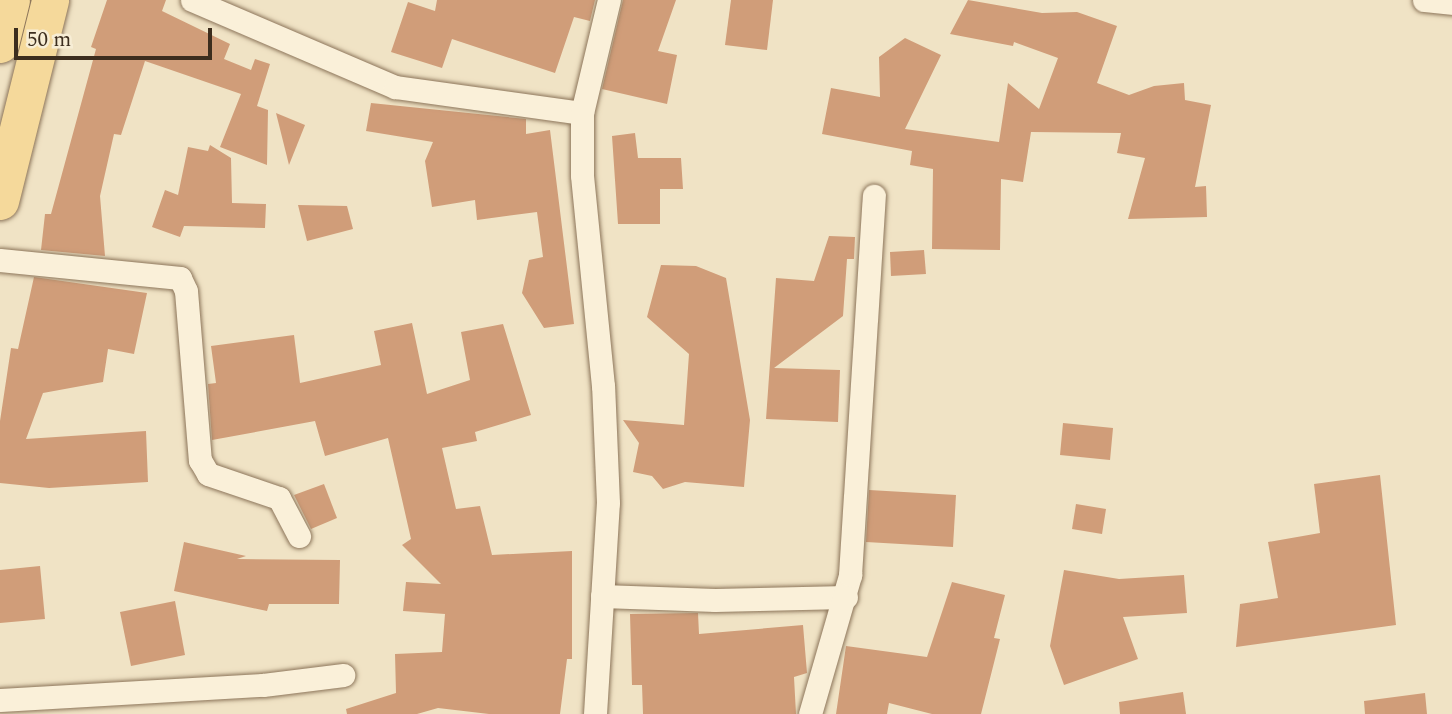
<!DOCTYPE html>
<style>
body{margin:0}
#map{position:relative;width:1452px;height:714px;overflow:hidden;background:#f0e3c5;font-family:Spectral,serif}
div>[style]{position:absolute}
.building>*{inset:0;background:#d09d79}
.roads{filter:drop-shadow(0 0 2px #8c755a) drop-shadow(0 0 2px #8c755a)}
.street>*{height:23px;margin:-11.5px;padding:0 11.5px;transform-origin:11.5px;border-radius:11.5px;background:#faf0d9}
.primary>*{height:37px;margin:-18.5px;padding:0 18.5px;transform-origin:18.5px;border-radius:18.5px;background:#f5d99b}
span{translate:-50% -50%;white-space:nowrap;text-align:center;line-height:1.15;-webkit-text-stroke:7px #f7edd5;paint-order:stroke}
.scale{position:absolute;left:14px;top:28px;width:198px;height:32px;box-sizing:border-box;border:4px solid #3c2d1e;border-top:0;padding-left:9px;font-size:21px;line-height:24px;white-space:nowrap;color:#3c2d1e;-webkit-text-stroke:5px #f7edd5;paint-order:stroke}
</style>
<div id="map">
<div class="building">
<div style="clip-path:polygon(107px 0,166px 0,162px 11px,230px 44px,224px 59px,251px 70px,255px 59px,270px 64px,257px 106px,268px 110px,267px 165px,220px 147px,241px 94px,145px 61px,121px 135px,114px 134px,100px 196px,105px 256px,41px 250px,45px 214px,51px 214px,96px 49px,91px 47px)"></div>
<div style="clip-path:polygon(437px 0,595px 0,590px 21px,574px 17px,555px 73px,452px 39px,442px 68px,391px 52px,408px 2px,435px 11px)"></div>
<div style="clip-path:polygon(623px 0,676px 0,658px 51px,677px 55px,667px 104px,602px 89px)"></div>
<div style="clip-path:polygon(731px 0,773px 0,767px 50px,725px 45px)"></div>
<div style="clip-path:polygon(968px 0,1042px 13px,1077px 12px,1117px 26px,1097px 83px,1129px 95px,1154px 86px,1184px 83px,1185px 100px,1211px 105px,1195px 187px,1206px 186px,1207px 217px,1128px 219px,1145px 158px,1117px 153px,1121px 133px,1031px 132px,1023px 182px,1001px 179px,1000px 250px,932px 249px,933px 169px,910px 165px,912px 151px,822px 134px,831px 88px,880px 97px,879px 57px,905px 38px,941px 55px,905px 129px,999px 142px,1008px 83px,1039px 109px,1058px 58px,1014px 42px,1013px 46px,950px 34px)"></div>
<div style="clip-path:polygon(371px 103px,526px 119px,526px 134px,550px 130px,574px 324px,544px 328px,522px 293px,529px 260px,543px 257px,537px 212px,477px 220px,475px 200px,432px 207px,425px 161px,433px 142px,366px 131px)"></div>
<div style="clip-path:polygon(276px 113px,305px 125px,289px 165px)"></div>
<div style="clip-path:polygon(635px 133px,638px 158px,681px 158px,683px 189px,660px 189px,660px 224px,618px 224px,612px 136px)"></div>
<div style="clip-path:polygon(210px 145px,231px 158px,232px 203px,266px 204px,265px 228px,184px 226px,180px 237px,152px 227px,165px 190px,178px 195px,188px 147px,208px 151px)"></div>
<div style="clip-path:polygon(298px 205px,347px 206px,353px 229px,307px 241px)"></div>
<div style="clip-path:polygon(829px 236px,855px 237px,854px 259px,847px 259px,843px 316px,774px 368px,840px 370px,838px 422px,766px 419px,776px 278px,814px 281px)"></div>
<div style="clip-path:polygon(924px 250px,926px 274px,891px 276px,890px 252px)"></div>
<div style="clip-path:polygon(661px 265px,696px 266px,726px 278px,750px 420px,744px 487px,685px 482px,663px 489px,652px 476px,633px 472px,639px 443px,623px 420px,684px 425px,689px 354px,647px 317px)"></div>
<div style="clip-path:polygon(34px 277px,147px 293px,134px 354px,108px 349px,103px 382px,43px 393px,26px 439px,146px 431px,148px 482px,49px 488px,0 483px,0 421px,11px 348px,18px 349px)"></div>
<div style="clip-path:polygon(412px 323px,427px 394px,470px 380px,461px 332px,503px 324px,531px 415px,475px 432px,477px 441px,442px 448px,456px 509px,480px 506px,492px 555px,572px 551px,572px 659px,567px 659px,560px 714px,489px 714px,438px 708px,417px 714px,347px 714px,346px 709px,396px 693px,395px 654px,442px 652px,445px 614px,403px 611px,406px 582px,441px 584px,402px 545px,411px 539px,388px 438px,325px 456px,315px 421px,212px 440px,208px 384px,216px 383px,211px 346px,294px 335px,300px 383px,381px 365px,374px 331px)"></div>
<div style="clip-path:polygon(1063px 423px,1113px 428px,1110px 460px,1060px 455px)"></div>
<div style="clip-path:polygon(1380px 475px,1396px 625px,1236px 647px,1240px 604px,1278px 598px,1268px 542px,1320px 533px,1314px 484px)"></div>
<div style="clip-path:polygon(324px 484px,337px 518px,311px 529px,294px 495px)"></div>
<div style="clip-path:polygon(869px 490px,956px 495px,953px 547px,866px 542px)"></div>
<div style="clip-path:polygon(1076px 504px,1106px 509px,1102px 534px,1072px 529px)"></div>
<div style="clip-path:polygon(184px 542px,246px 556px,237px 559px,340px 560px,339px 604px,269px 604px,267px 611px,174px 591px)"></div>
<div style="clip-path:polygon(40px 566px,45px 619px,0 623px,0 570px)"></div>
<div style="clip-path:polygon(1064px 570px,1119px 579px,1184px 575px,1187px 613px,1123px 617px,1138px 659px,1064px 685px,1050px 646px)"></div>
<div style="clip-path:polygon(952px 582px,1005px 595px,994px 638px,1000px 639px,981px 714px,932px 714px,889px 703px,887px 714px,836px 714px,846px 646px,927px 657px)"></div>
<div style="clip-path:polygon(175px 601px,185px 655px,131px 666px,120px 612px)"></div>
<div style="clip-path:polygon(698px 613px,699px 634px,803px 625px,807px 673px,794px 677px,796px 714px,643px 714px,642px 685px,632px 685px,630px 614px)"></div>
<div style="clip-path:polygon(1183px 692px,1186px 714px,1120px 714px,1119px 702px)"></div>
<div style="clip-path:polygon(1425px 693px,1427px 714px,1365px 714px,1364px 701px)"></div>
</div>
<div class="roads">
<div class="street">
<div style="left:192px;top:0;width:221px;rotate:23.2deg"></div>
<div style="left:395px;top:87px;width:189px;rotate:7.9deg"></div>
<div style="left:1424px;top:0;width:28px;rotate:6deg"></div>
<div style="left:0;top:260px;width:181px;rotate:5.7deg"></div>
<div style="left:180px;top:278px;width:14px;rotate:65deg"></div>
<div style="left:186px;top:291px;width:170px;rotate:85.3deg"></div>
<div style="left:200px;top:460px;width:16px;rotate:60deg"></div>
<div style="left:208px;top:474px;width:75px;rotate:18.7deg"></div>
<div style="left:279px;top:498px;width:43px;rotate:62.2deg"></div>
<div style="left:602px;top:596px;width:113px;rotate:2deg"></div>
<div style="left:715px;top:600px;width:131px;rotate:-1.3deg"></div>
<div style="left:0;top:700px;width:263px;rotate:-3.3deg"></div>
<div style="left:263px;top:685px;width:81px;rotate:-7.1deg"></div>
<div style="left:595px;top:714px;width:211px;rotate:-86.5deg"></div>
<div style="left:608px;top:503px;width:117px;rotate:-92.4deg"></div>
<div style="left:603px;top:386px;width:212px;rotate:-95.7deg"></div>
<div style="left:582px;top:175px;width:62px;rotate:-90deg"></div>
<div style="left:582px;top:113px;width:116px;rotate:-76.6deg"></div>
<div style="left:810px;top:714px;width:145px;rotate:-73.9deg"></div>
<div style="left:850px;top:575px;width:380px;rotate:-86.4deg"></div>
</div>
<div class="primary">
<div style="left:0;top:44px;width:45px;rotate:-76deg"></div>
<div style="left:0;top:201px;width:207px;rotate:-76deg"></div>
</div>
</div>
<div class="scale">50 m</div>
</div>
